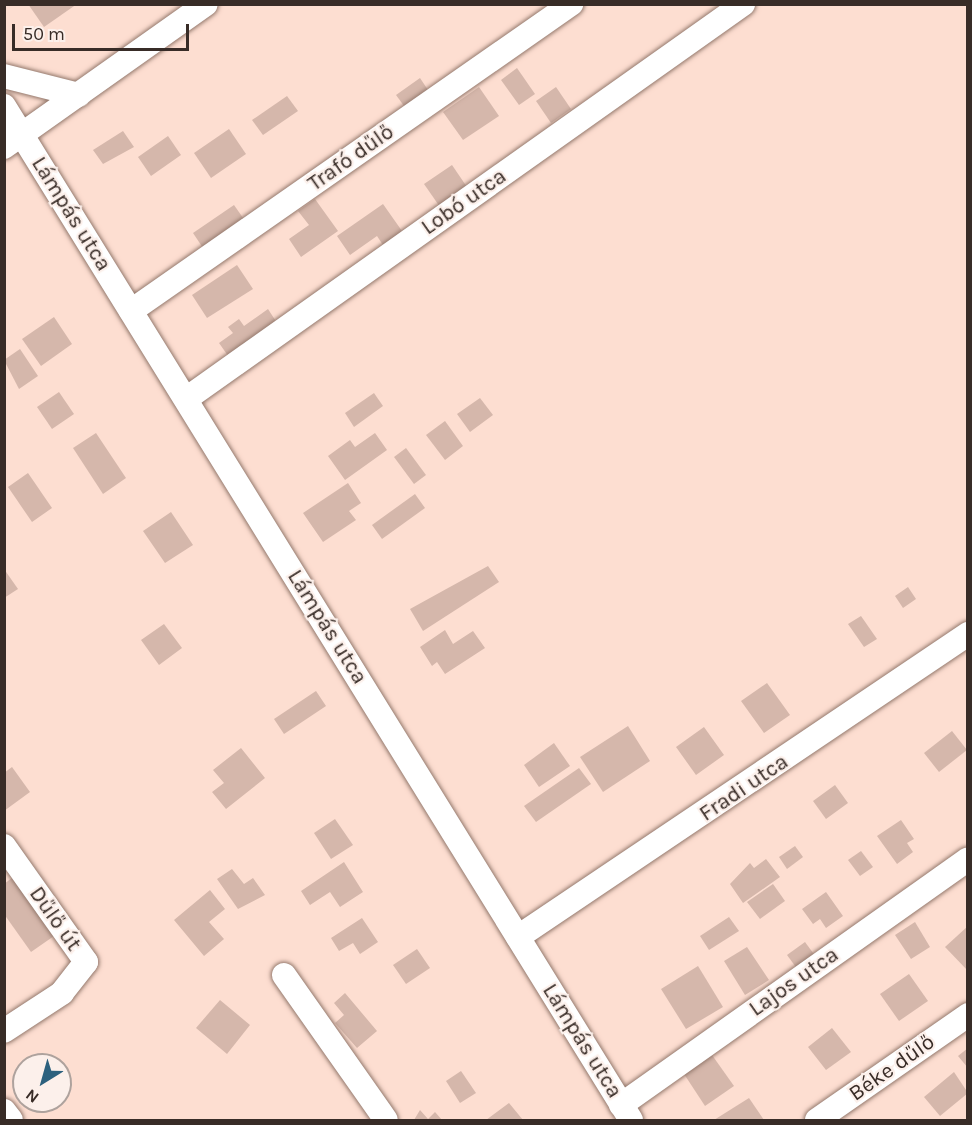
<!DOCTYPE html>
<meta charset="utf-8">
<style>
body{margin:0}
#map{position:relative;width:972px;height:1125px;overflow:hidden;background:#fdded1;font-family:Karla,sans-serif}
div>[style]{position:absolute}
.building>*{inset:0;background:#d5b7ab}
.roads{filter:drop-shadow(0 0 2px #94796d) drop-shadow(0 0 2px #94796d)}
.minor>*{height:24px;margin:-12px;padding:0 12px;transform-origin:12px;border-radius:12px;background:#fff}
span{translate:-50% -50%;white-space:nowrap;text-align:center;line-height:1.15;-webkit-text-stroke:4.5px #fcf0eb;paint-order:stroke}
.street-label{font-size:22px;color:#382c27}
.frame{position:absolute;inset:0;border:6px solid #382c27;pointer-events:none}
.north{position:absolute;left:12px;top:1053px;width:60px;height:60px;box-sizing:border-box;background:#fcf0eb;border:2px solid #aea29d;border-radius:50%;rotate:217deg;font-size:16px;font-weight:700;line-height:24px;text-align:center;color:#382c27}
.north::after{content:'';display:block;margin:auto;width:21px;height:27px;background:#2d617e;clip-path:polygon(50% 0,100% 100%,50% 72%,0 100%)}
.scale{position:absolute;left:12px;top:24px;width:177px;height:27px;box-sizing:border-box;border:3px solid #382c27;border-top:0;padding-left:8px;font-size:18px;line-height:21px;white-space:nowrap;color:#382c27;-webkit-text-stroke:4px #fcf0eb;paint-order:stroke}
</style>
<div id="map">
<div class="building">
<div style="clip-path:polygon(28px 4px,77px 4px,44px 27px)"></div>
<div style="clip-path:polygon(517px 68px,535px 94px,519px 105px,501px 80px)"></div>
<div style="clip-path:polygon(420px 78px,430px 93px,407px 110px,396px 95px)"></div>
<div style="clip-path:polygon(479px 87px,499px 116px,463px 140px,443px 112px)"></div>
<div style="clip-path:polygon(556px 87px,571px 109px,551px 123px,536px 101px)"></div>
<div style="clip-path:polygon(287px 96px,298px 111px,263px 135px,252px 120px)"></div>
<div style="clip-path:polygon(229px 129px,246px 154px,211px 178px,194px 153px)"></div>
<div style="clip-path:polygon(123px 131px,134px 147px,103px 164px,93px 150px)"></div>
<div style="clip-path:polygon(168px 136px,181px 155px,151px 176px,138px 157px)"></div>
<div style="clip-path:polygon(452px 165px,467px 187px,440px 207px,424px 184px)"></div>
<div style="clip-path:polygon(315px 199px,338px 231px,301px 257px,289px 239px,309px 225px,298px 211px)"></div>
<div style="clip-path:polygon(383px 204px,402px 231px,383px 245px,377px 236px,350px 255px,337px 236px)"></div>
<div style="clip-path:polygon(234px 205px,248px 225px,207px 254px,193px 233px)"></div>
<div style="clip-path:polygon(237px 265px,253px 289px,207px 318px,192px 295px)"></div>
<div style="clip-path:polygon(268px 309px,279px 326px,231px 360px,219px 343px,233px 333px,228px 327px,239px 319px,244px 326px)"></div>
<div style="clip-path:polygon(54px 317px,72px 344px,41px 366px,22px 339px)"></div>
<div style="clip-path:polygon(20px 349px,38px 376px,19px 389px,4px 360px)"></div>
<div style="clip-path:polygon(59px 392px,74px 414px,52px 429px,37px 407px)"></div>
<div style="clip-path:polygon(374px 393px,383px 406px,354px 427px,345px 413px)"></div>
<div style="clip-path:polygon(480px 398px,493px 415px,470px 432px,457px 414px)"></div>
<div style="clip-path:polygon(445px 421px,463px 446px,445px 460px,426px 435px)"></div>
<div style="clip-path:polygon(96px 433px,126px 478px,103px 494px,73px 448px)"></div>
<div style="clip-path:polygon(375px 433px,387px 450px,345px 480px,328px 456px,350px 440px,355px 447px)"></div>
<div style="clip-path:polygon(406px 448px,426px 475px,414px 484px,394px 457px)"></div>
<div style="clip-path:polygon(28px 473px,52px 508px,32px 522px,8px 487px)"></div>
<div style="clip-path:polygon(348px 483px,361px 503px,349px 511px,356px 520px,323px 542px,303px 513px)"></div>
<div style="clip-path:polygon(415px 494px,425px 508px,382px 539px,372px 525px)"></div>
<div style="clip-path:polygon(171px 512px,193px 545px,165px 563px,143px 531px)"></div>
<div style="clip-path:polygon(488px 566px,499px 582px,423px 631px,410px 609px)"></div>
<div style="clip-path:polygon(4px 569px,18px 589px,4px 598px)"></div>
<div style="clip-path:polygon(908px 587px,916px 599px,903px 608px,895px 596px)"></div>
<div style="clip-path:polygon(861px 616px,877px 639px,864px 647px,848px 624px)"></div>
<div style="clip-path:polygon(164px 624px,182px 648px,159px 665px,141px 640px)"></div>
<div style="clip-path:polygon(445px 630px,453px 644px,473px 631px,485px 648px,445px 674px,437px 662px,432px 666px,420px 647px)"></div>
<div style="clip-path:polygon(767px 683px,790px 715px,764px 733px,741px 701px)"></div>
<div style="clip-path:polygon(316px 691px,326px 706px,284px 734px,274px 719px)"></div>
<div style="clip-path:polygon(628px 726px,650px 761px,603px 792px,580px 757px)"></div>
<div style="clip-path:polygon(704px 727px,724px 755px,696px 775px,676px 747px)"></div>
<div style="clip-path:polygon(952px 731px,967px 750px,939px 772px,924px 753px)"></div>
<div style="clip-path:polygon(554px 743px,570px 766px,539px 787px,524px 765px)"></div>
<div style="clip-path:polygon(241px 748px,265px 778px,226px 809px,212px 792px,224px 783px,213px 770px)"></div>
<div style="clip-path:polygon(12px 767px,30px 792px,4px 811px,4px 773px)"></div>
<div style="clip-path:polygon(579px 768px,591px 784px,536px 822px,524px 806px)"></div>
<div style="clip-path:polygon(835px 785px,848px 803px,826px 819px,813px 801px)"></div>
<div style="clip-path:polygon(335px 819px,353px 845px,331px 859px,314px 833px)"></div>
<div style="clip-path:polygon(901px 820px,914px 839px,907px 843px,913px 852px,897px 864px,877px 836px)"></div>
<div style="clip-path:polygon(795px 846px,803px 857px,787px 869px,779px 857px)"></div>
<div style="clip-path:polygon(861px 851px,873px 867px,860px 876px,848px 860px)"></div>
<div style="clip-path:polygon(766px 859px,780px 877px,743px 903px,730px 884px,750px 863px,754px 868px)"></div>
<div style="clip-path:polygon(344px 862px,363px 892px,340px 907px,330px 892px,310px 905px,301px 891px)"></div>
<div style="clip-path:polygon(232px 869px,244px 884px,253px 878px,265px 895px,238px 909px,217px 879px)"></div>
<div style="clip-path:polygon(12px 878px,54px 936px,31px 952px,4px 914px,4px 884px)"></div>
<div style="clip-path:polygon(773px 884px,785px 901px,760px 919px,747px 902px)"></div>
<div style="clip-path:polygon(210px 890px,225px 909px,209px 922px,224px 939px,204px 956px,174px 920px)"></div>
<div style="clip-path:polygon(826px 892px,843px 916px,826px 928px,820px 919px,813px 924px,802px 909px)"></div>
<div style="clip-path:polygon(729px 917px,739px 931px,709px 950px,700px 936px)"></div>
<div style="clip-path:polygon(362px 918px,378px 942px,360px 954px,353px 943px,339px 951px,331px 938px)"></div>
<div style="clip-path:polygon(915px 922px,930px 947px,911px 959px,895px 935px)"></div>
<div style="clip-path:polygon(968px 926px,968px 971px,945px 947px)"></div>
<div style="clip-path:polygon(805px 942px,816px 957px,798px 970px,787px 955px)"></div>
<div style="clip-path:polygon(747px 947px,769px 980px,745px 995px,724px 961px)"></div>
<div style="clip-path:polygon(417px 949px,430px 968px,406px 984px,393px 965px)"></div>
<div style="clip-path:polygon(698px 966px,723px 1007px,686px 1029px,661px 989px)"></div>
<div style="clip-path:polygon(909px 974px,928px 1001px,899px 1021px,880px 994px)"></div>
<div style="clip-path:polygon(345px 993px,377px 1031px,357px 1048px,335px 1023px,344px 1015px,334px 1003px)"></div>
<div style="clip-path:polygon(220px 1000px,250px 1025px,227px 1054px,196px 1028px)"></div>
<div style="clip-path:polygon(832px 1028px,851px 1052px,826px 1070px,808px 1047px)"></div>
<div style="clip-path:polygon(968px 1048px,968px 1068px,958px 1056px)"></div>
<div style="clip-path:polygon(712px 1055px,734px 1086px,705px 1106px,684px 1074px)"></div>
<div style="clip-path:polygon(461px 1071px,476px 1093px,460px 1103px,446px 1081px)"></div>
<div style="clip-path:polygon(954px 1072px,968px 1093px,940px 1116px,924px 1097px)"></div>
<div style="clip-path:polygon(749px 1098px,764px 1120px,714px 1120px)"></div>
<div style="clip-path:polygon(509px 1103px,523px 1120px,486px 1120px)"></div>
<div style="clip-path:polygon(420px 1110px,428px 1119px,435px 1112px,442px 1120px,414px 1120px)"></div>
</div>
<div class="roads">
<div class="minor">
<div style="left:4px;top:76px;width:77px;rotate:14.2deg"></div>
<div style="left:4px;top:106px;width:1192px;rotate:58.27deg"></div>
<div style="left:4px;top:147px;width:247px;rotate:-35.3deg"></div>
<div style="left:131px;top:311px;width:537px;rotate:-34.9deg"></div>
<div style="left:186px;top:399px;width:683px;rotate:-35.34deg"></div>
<div style="left:4px;top:846px;width:142px;rotate:54.7deg"></div>
<div style="left:86px;top:962px;width:39px;rotate:128deg"></div>
<div style="left:62px;top:993px;width:69px;rotate:146.8deg"></div>
<div style="left:518px;top:937px;width:543px;rotate:-33.95deg"></div>
<div style="left:284px;top:975px;width:177px;rotate:54.9deg"></div>
<div style="left:621px;top:1105px;width:425px;rotate:-35.3deg"></div>
<div style="left:4px;top:1111px;width:11px;rotate:52deg"></div>
<div style="left:817px;top:1120px;width:184px;rotate:-34.8deg"></div>
</div>
</div>
<div class="street-label">
<span style="left:351px;top:158px;rotate:-35deg">Trafó dűlő</span>
<span style="left:464px;top:202px;rotate:-35deg">Lobó utca</span>
<span style="left:71px;top:214px;rotate:58deg">Lámpás utca</span>
<span style="left:327px;top:627px;rotate:58deg">Lámpás utca</span>
<span style="left:744px;top:788px;rotate:-34deg">Fradi utca</span>
<span style="left:55px;top:919px;rotate:55deg">Dűlő út</span>
<span style="left:794px;top:982px;rotate:-35deg">Lajos utca</span>
<span style="left:582px;top:1041px;rotate:58deg">Lámpás utca</span>
<span style="left:892px;top:1068px;rotate:-35deg">Béke dűlő</span>
</div>
<div class="frame"></div>
<div class="north">N</div>
<div class="scale">50 m</div>
</div>
